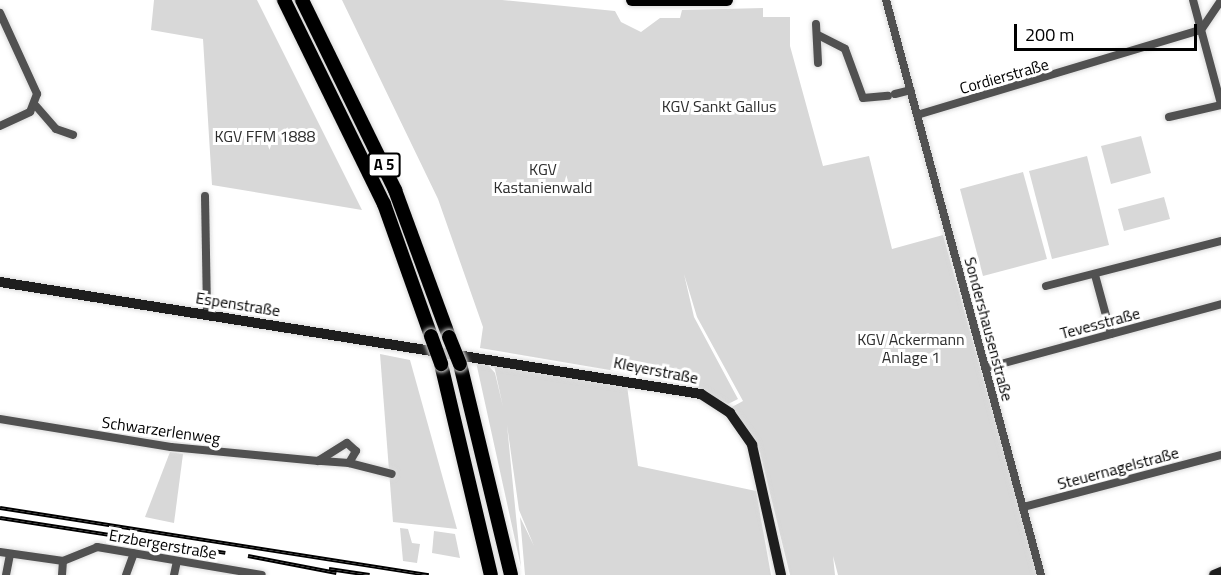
<!DOCTYPE html>
<meta charset="utf-8">
<style>
body{margin:0}
#map{position:relative;width:1221px;height:575px;overflow:hidden;background:#fff;font-family:"Titillium Web",sans-serif}
div>[style]{position:absolute}
.green>*{inset:0;background:#d8d8d8}
.roads{filter:drop-shadow(0 0 2px #dbdbdb) drop-shadow(0 0 2px #dbdbdb)}
.street>*{height:8px;margin:-4px;padding:0 4px;transform-origin:4px;border-radius:4px;background:#515151}
.secondary>*{height:10px;margin:-5px;padding:0 5px;transform-origin:5px;border-radius:5px;background:#1e1e1e}
.primary>*{height:12px;margin:-6px;padding:0 6px;transform-origin:6px;border-radius:6px;background:#000}
.highway>*{height:14px;margin:-7px;padding:0 7px;transform-origin:7px;border-radius:7px;background:#000}
.rail>*{height:4px;margin-top:-2px;transform-origin:0;background:repeating-linear-gradient(90deg,#fff 0 4.5px,#000 0 9px);box-sizing:border-box;border-block:2px solid #000}
.bridges{filter:drop-shadow(0 0 2px #dbdbdb) drop-shadow(0 0 2px #dbdbdb)}
.highway-bridge>*{height:14px;margin:-7px;padding:0 7px;transform-origin:7px;border-radius:7px;background:#000}
span{translate:-50% -50%;white-space:nowrap;text-align:center;line-height:1.15;-webkit-text-stroke:6px #fff;paint-order:stroke}
.shield-label span{padding:2px 4px;background:#fff;border:2px solid;border-radius:4px;-webkit-text-stroke-width:0}
.shield-label{font-size:15px;color:#000;font-weight:700}
.street-label{font-size:16px;color:#000}
.park-label{font-size:16px;color:#2f2f2f}
.scale{position:absolute;left:1014px;top:24px;width:183px;height:27px;box-sizing:border-box;border:3px solid #000;border-top:0;padding-left:8px;font-size:18px;line-height:21px;white-space:nowrap;color:#000;-webkit-text-stroke:4px #fff;paint-order:stroke}
</style>
<div id="map">
<div class="green">
<div style="clip-path:polygon(154px 0,257px 0,362px 210px,212px 185px,203px 39px,151px 30px)"></div>
<div style="clip-path:polygon(342px 0,502px 0,615px 11px,621px 22px,641px 32px,660px 18px,680px 18px,682px 10px,763px 8px,763px 17px,790px 17px,790px 46px,823px 166px,869px 156px,892px 249px,943px 235px,1038px 575px,838px 575px,833px 556px,835px 575px,790px 575px,760px 452px,732px 407px,743px 401px,697px 317px,684px 274px,694px 317px,738px 399px,728px 404px,686px 383px,480px 348px,483px 327px,438px 199px)"></div>
<div style="clip-path:polygon(1141px 136px,1151px 173px,1111px 184px,1101px 146px)"></div>
<div style="clip-path:polygon(1087px 156px,1109px 245px,1052px 259px,1029px 171px)"></div>
<div style="clip-path:polygon(1023px 172px,1047px 259px,983px 276px,960px 189px)"></div>
<div style="clip-path:polygon(1164px 197px,1170px 219px,1124px 231px,1118px 209px)"></div>
<div style="clip-path:polygon(380px 354px,410px 360px,457px 529px,393px 522px)"></div>
<div style="clip-path:polygon(476px 362px,486px 363px,495px 373px,503px 407px,494px 365px,627px 386px,638px 466px,756px 491px,771px 575px,525px 575px,520px 517px,534px 546px,519px 510px,507px 425px,521px 567px)"></div>
<div style="clip-path:polygon(170px 452px,183px 454px,174px 523px,145px 517px)"></div>
<div style="clip-path:polygon(400px 528px,408px 529px,412px 543px,420px 544px,417px 563px,403px 561px)"></div>
<div style="clip-path:polygon(434px 531px,455px 534px,460px 558px,432px 553px)"></div>
</div>
<div class="roads">
<div class="street">
<div style="left:886px;top:0;width:596px;rotate:74.91deg"></div>
<div style="left:1193px;top:0;width:108px;rotate:74.9deg"></div>
<div style="left:0;top:13px;width:89px;rotate:65.4deg"></div>
<div style="left:37px;top:94px;width:19px;rotate:111deg"></div>
<div style="left:30px;top:112px;width:33px;rotate:155deg"></div>
<div style="left:816px;top:24px;width:39px;rotate:87deg"></div>
<div style="left:1201px;top:30px;width:36px;rotate:-56deg"></div>
<div style="left:818px;top:35px;width:30px;rotate:27deg"></div>
<div style="left:845px;top:49px;width:52px;rotate:69.8deg"></div>
<div style="left:863px;top:98px;width:25px;rotate:-5deg"></div>
<div style="left:895px;top:94px;width:16px;rotate:-14deg"></div>
<div style="left:36px;top:106px;width:30px;rotate:49deg"></div>
<div style="left:56px;top:129px;width:18px;rotate:19deg"></div>
<div style="left:917px;top:115px;width:296px;rotate:-16.7deg"></div>
<div style="left:1169px;top:117px;width:53px;rotate:-13deg"></div>
<div style="left:205px;top:196px;width:119px;rotate:89deg"></div>
<div style="left:1095px;top:275px;width:61px;rotate:74.8deg"></div>
<div style="left:1046px;top:286px;width:181px;rotate:-14.4deg"></div>
<div style="left:986px;top:368px;width:244px;rotate:-15.2deg"></div>
<div style="left:0;top:419px;width:173px;rotate:9.3deg"></div>
<div style="left:171px;top:447px;width:148px;rotate:5.4deg"></div>
<div style="left:347px;top:443px;width:12px;rotate:42deg"></div>
<div style="left:356px;top:451px;width:14px;rotate:120deg"></div>
<div style="left:349px;top:463px;width:31px;rotate:-176deg"></div>
<div style="left:318px;top:461px;width:34px;rotate:-32deg"></div>
<div style="left:349px;top:463px;width:44px;rotate:14.3deg"></div>
<div style="left:1023px;top:507px;width:205px;rotate:-14.7deg"></div>
<div style="left:0;top:552px;width:64px;rotate:8.1deg"></div>
<div style="left:63px;top:561px;width:37px;rotate:-22deg"></div>
<div style="left:97px;top:547px;width:167px;rotate:9.6deg"></div>
<div style="left:6px;top:575px;width:21px;rotate:-79deg"></div>
<div style="left:62px;top:575px;width:14px;rotate:-86deg"></div>
<div style="left:126px;top:575px;width:23px;rotate:-70deg"></div>
<div style="left:174px;top:575px;width:14px;rotate:-78deg"></div>
</div>
<div class="secondary">
<div style="left:0;top:282px;width:710px;rotate:9.08deg"></div>
<div style="left:701px;top:394px;width:35px;rotate:33deg"></div>
<div style="left:730px;top:413px;width:39px;rotate:55deg"></div>
<div style="left:752px;top:445px;width:133px;rotate:77.4deg"></div>
<div style="left:1214px;top:575px;width:8px;rotate:-23deg"></div>
</div>
<div class="primary">
<div style="left:632px;top:0;width:95px"></div>
</div>
<div class="highway">
<div style="left:284px;top:0;width:227px;rotate:63.9deg"></div>
<div style="left:384px;top:204px;width:140px;rotate:70.4deg"></div>
<div style="left:302px;top:0;width:212px;rotate:63.9deg"></div>
<div style="left:395px;top:190px;width:157px;rotate:69.8deg"></div>
<div style="left:441px;top:364px;width:217px;rotate:76.7deg"></div>
<div style="left:460px;top:364px;width:217px;rotate:76.4deg"></div>
</div>
</div>
<div class="rail">
<div style="left:0;top:508px;width:434px;rotate:8.9deg"></div>
<div style="left:0;top:518px;width:228px;rotate:8.8deg"></div>
<div style="left:248px;top:556px;width:90px;rotate:10.9deg"></div>
<div style="left:329px;top:569px;width:41px;rotate:8.3deg"></div>
</div>
<div class="bridges">
<div class="highway-bridge">
<div style="left:431px;top:336px;width:30px;rotate:70deg"></div>
<div style="left:449px;top:337px;width:29px;rotate:68deg"></div>
</div>
</div>
<div class="shield-label">
<span style="left:384px;top:165px">A 5</span>
</div>
<div class="street-label">
<span style="left:1004px;top:76px;rotate:-16deg">Cordierstraße</span>
<span style="left:238px;top:304px;rotate:9deg">Espenstraße</span>
<span style="left:1100px;top:323px;rotate:-15deg">Tevesstraße</span>
<span style="left:989px;top:329px;rotate:75deg">Sondershausenstraße</span>
<span style="left:656px;top:370px;rotate:11deg">Kleyerstraße</span>
<span style="left:161px;top:430px;rotate:8deg">Schwarzerlenweg</span>
<span style="left:1118px;top:468px;rotate:-15deg">Steuernagelstraße</span>
<span style="left:163px;top:544px;rotate:10deg">Erzbergerstraße</span>
</div>
<div class="park-label">
<span style="left:719px;top:106px">KGV Sankt Gallus</span>
<span style="left:265px;top:136px">KGV FFM 1888</span>
<span style="left:543px;top:178px">KGV<br>Kastanienwald</span>
<span style="left:911px;top:348px">KGV Ackermann<br>Anlage 1</span>
</div>
<div class="scale">200 m</div>
</div>
